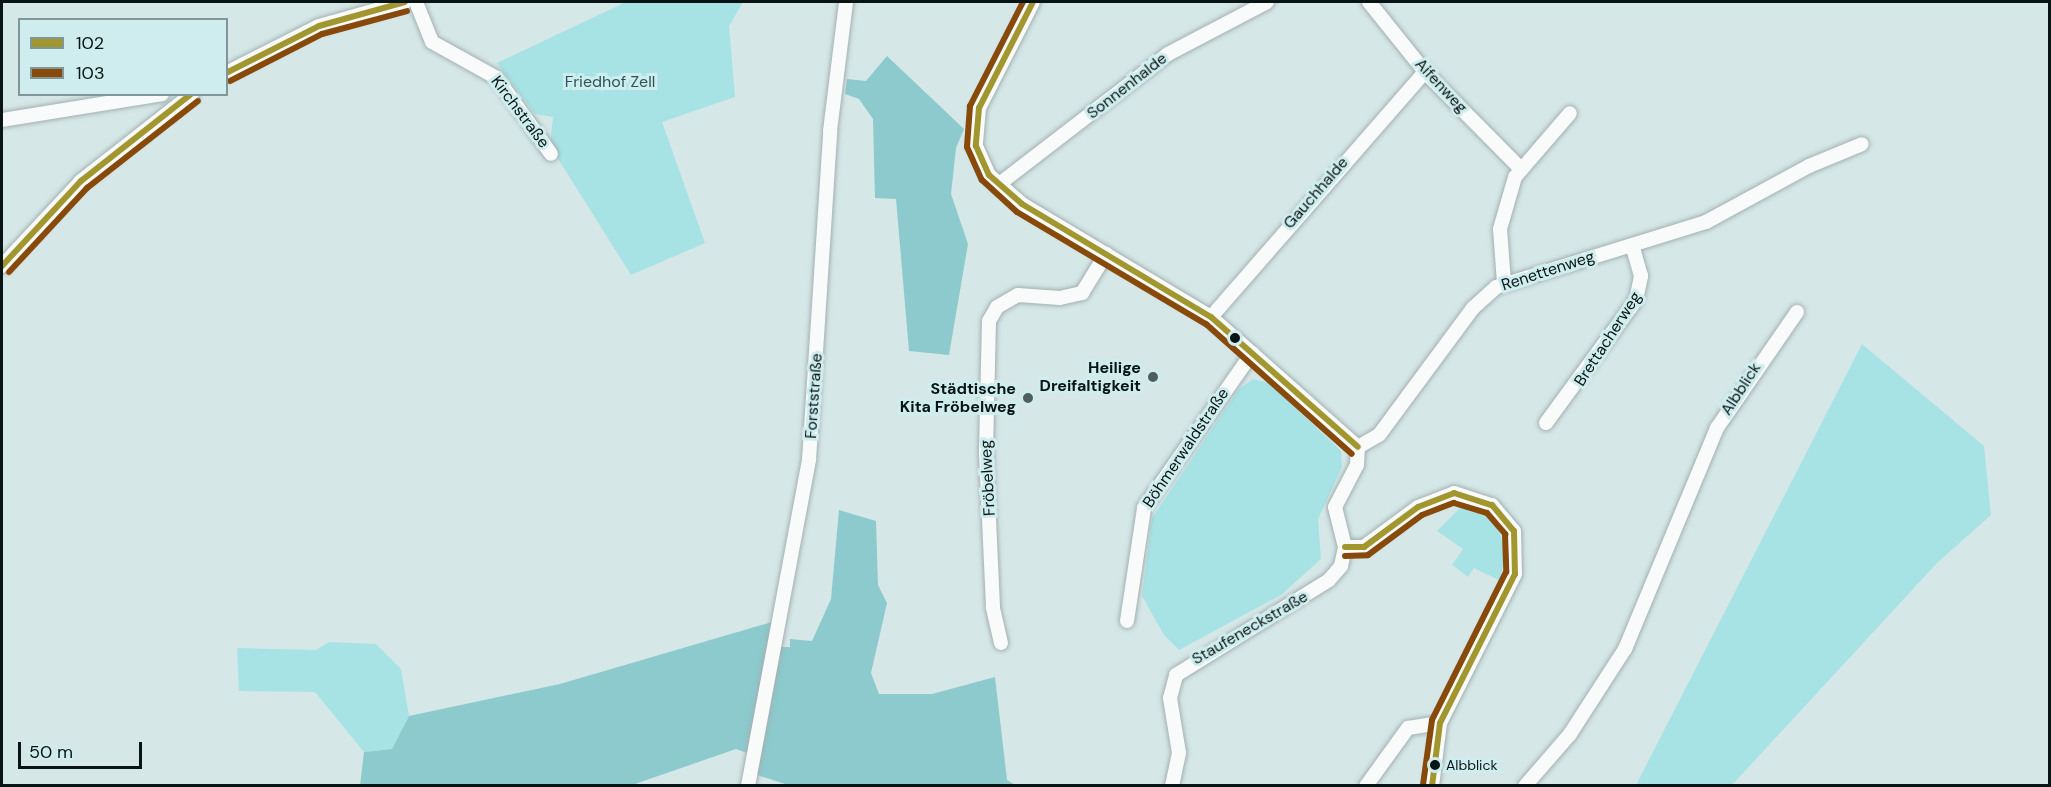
<!DOCTYPE html>
<meta charset="utf-8">
<style>
body{margin:0}
#map{position:relative;width:2051px;height:787px;overflow:hidden;background:#d6e7e7;font-family:"DM Sans",sans-serif}
div>[style]{position:absolute}
.green>*{inset:0;background:#a7e3e5}
.forest>*{inset:0;background:#8ccacd}
.roads{filter:drop-shadow(0 0 2px #a3b0b1) drop-shadow(0 0 2px #a3b0b1)}
.street>*{height:14px;margin:-7px;padding:0 7px;transform-origin:7px;border-radius:7px;background:#f9fbfb}
.bus-1>*{height:6px;margin:-3px;padding:0 3px;transform-origin:3px;border-radius:3px;background:#a2972f}
.bus-2>*{height:6px;margin:-3px;padding:0 3px;transform-origin:3px;border-radius:3px;background:#874a0a}
.dots>*{width:16px;height:16px;translate:-50% -50%;box-sizing:border-box;border:3px solid #cfedee;border-radius:50%}
span{translate:-50% -50%;white-space:nowrap;text-align:center;line-height:1.15;-webkit-text-stroke:6px #cfedee;paint-order:stroke}
.bus-label{font-size:14px;color:#091414}
.left{translate:0 -50%;text-align:left}
.park-label{font-size:16px;color:#295557}
.street-label{font-size:16px;color:#091414}
.poi-label{font-size:16px;color:#091414;font-weight:700}
.right{translate:-100% -50%;text-align:right}
.frame{position:absolute;inset:0;border:3px solid #091414;pointer-events:none}
.legend{position:absolute;left:18px;top:18px;width:210px;height:78px;box-sizing:border-box;background:#cfedee;border:2px solid #809697;margin:0;padding:8px 10px;list-style:none;font-size:18px;color:#091414}
.legend li{display:flex;align-items:center;gap:12px;height:30px}
.legend b{width:30px;border:2px solid #809697}
.scale{position:absolute;left:18px;top:742px;width:124px;height:27px;box-sizing:border-box;border:3px solid #091414;border-top:0;padding-left:8px;font-size:18px;line-height:21px;white-space:nowrap;color:#091414;-webkit-text-stroke:4px #cfedee;paint-order:stroke}
</style>
<div id="map">
<div class="green">
<div style="clip-path:polygon(626px 2px,743px 2px,729px 26px,735px 97px,662px 122px,705px 243px,631px 275px,550px 146px,553px 117px,535px 114px,497px 63px)"></div>
<div style="clip-path:polygon(1862px 344px,1984px 446px,1991px 515px,1937px 563px,1732px 785px,1636px 785px)"></div>
<div style="clip-path:polygon(1253px 379px,1269px 383px,1341px 451px,1342px 467px,1318px 519px,1321px 559px,1281px 595px,1179px 650px,1164px 635px,1142px 596px,1152px 518px,1239px 389px)"></div>
<div style="clip-path:polygon(1461px 507px,1488px 517px,1499px 530px,1506px 556px,1499px 580px,1474px 568px,1468px 577px,1452px 565px,1463px 549px,1437px 531px)"></div>
<div style="clip-path:polygon(329px 642px,376px 644px,401px 669px,409px 716px,392px 749px,364px 752px,315px 692px,239px 691px,237px 648px,316px 650px)"></div>
</div>
<div class="forest">
<div style="clip-path:polygon(887px 56px,964px 129px,956px 148px,951px 194px,968px 244px,949px 355px,909px 351px,896px 199px,875px 198px,873px 119px,859px 99px,845px 94px,847px 79px,866px 81px)"></div>
<div style="clip-path:polygon(839px 510px,876px 521px,878px 585px,887px 603px,871px 673px,879px 694px,932px 694px,995px 677px,1007px 780px,1015px 785px,788px 785px,757px 775px,750px 754px,736px 749px,632px 785px,360px 786px,364px 752px,392px 749px,409px 716px,560px 684px,772px 622px,771px 647px,790px 647px,790px 639px,812px 641px,831px 599px)"></div>
</div>
<div class="roads">
<div class="street">
<div style="left:416px;top:2px;width:43px;rotate:68.2deg"></div>
<div style="left:432px;top:42px;width:74px;rotate:29deg"></div>
<div style="left:497px;top:78px;width:93px;rotate:54.6deg"></div>
<div style="left:1033px;top:2px;width:119px;rotate:117deg"></div>
<div style="left:979px;top:108px;width:38px;rotate:95deg"></div>
<div style="left:976px;top:146px;width:32px;rotate:66deg"></div>
<div style="left:989px;top:175px;width:44px;rotate:41.3deg"></div>
<div style="left:1022px;top:204px;width:220px;rotate:30.9deg"></div>
<div style="left:1211px;top:317px;width:196px;rotate:41.5deg"></div>
<div style="left:1369px;top:2px;width:90px;rotate:51.3deg"></div>
<div style="left:1425px;top:72px;width:134px;rotate:45.3deg"></div>
<div style="left:226px;top:73px;width:104px;rotate:-26.8deg"></div>
<div style="left:319px;top:26px;width:89px;rotate:-15.6deg"></div>
<div style="left:2px;top:120px;width:162px;rotate:-9.2deg"></div>
<div style="left:998px;top:185px;width:215px;rotate:-37.6deg"></div>
<div style="left:1168px;top:54px;width:112px;rotate:-27.7deg"></div>
<div style="left:2px;top:266px;width:116px;rotate:-47.1deg"></div>
<div style="left:81px;top:181px;width:141px;rotate:-38.1deg"></div>
<div style="left:1504px;top:283px;width:54px;rotate:-94.2deg"></div>
<div style="left:1500px;top:229px;width:54px;rotate:-73.9deg"></div>
<div style="left:1515px;top:177px;width:84px;rotate:-49.3deg"></div>
<div style="left:1211px;top:317px;width:325px;rotate:-48.9deg"></div>
<div style="left:1546px;top:423px;width:152px;rotate:-53.8deg"></div>
<div style="left:1636px;top:300px;width:25px;rotate:-78deg"></div>
<div style="left:1641px;top:276px;width:32px;rotate:-106deg"></div>
<div style="left:1358px;top:447px;width:24px;rotate:-30deg"></div>
<div style="left:1379px;top:435px;width:158px;rotate:-53.5deg"></div>
<div style="left:1473px;top:308px;width:31px;rotate:-42deg"></div>
<div style="left:1496px;top:287px;width:220px;rotate:-17.2deg"></div>
<div style="left:1706px;top:222px;width:117px;rotate:-28.5deg"></div>
<div style="left:1809px;top:166px;width:57px;rotate:-22.5deg"></div>
<div style="left:1345px;top:547px;width:19px"></div>
<div style="left:1364px;top:547px;width:67px;rotate:-36.5deg"></div>
<div style="left:1418px;top:507px;width:39px;rotate:-21deg"></div>
<div style="left:1454px;top:493px;width:40px;rotate:18deg"></div>
<div style="left:1492px;top:505px;width:34px;rotate:50deg"></div>
<div style="left:1514px;top:531px;width:43px;rotate:88.7deg"></div>
<div style="left:1515px;top:574px;width:167px;rotate:116.7deg"></div>
<div style="left:1440px;top:723px;width:64px;rotate:97.2deg"></div>
<div style="left:1345px;top:547px;width:41px;rotate:-104deg"></div>
<div style="left:1335px;top:507px;width:47px;rotate:-62.4deg"></div>
<div style="left:1357px;top:465px;width:18px;rotate:-87deg"></div>
<div style="left:1127px;top:621px;width:114px;rotate:-81.4deg"></div>
<div style="left:1144px;top:508px;width:189px;rotate:-55.1deg"></div>
<div style="left:1001px;top:643px;width:37px;rotate:-103deg"></div>
<div style="left:993px;top:607px;width:155px;rotate:-92.6deg"></div>
<div style="left:986px;top:452px;width:131px;rotate:-88.7deg"></div>
<div style="left:989px;top:321px;width:16px;rotate:-60deg"></div>
<div style="left:997px;top:307px;width:24px;rotate:-30deg"></div>
<div style="left:1018px;top:295px;width:42px;rotate:4.1deg"></div>
<div style="left:1060px;top:298px;width:23px;rotate:-13deg"></div>
<div style="left:1082px;top:293px;width:46px;rotate:-58.4deg"></div>
<div style="left:748px;top:786px;width:332px;rotate:-79.4deg"></div>
<div style="left:809px;top:460px;width:330px;rotate:-86.3deg"></div>
<div style="left:830px;top:131px;width:130px;rotate:-82.9deg"></div>
<div style="left:1172px;top:786px;width:34px;rotate:-78deg"></div>
<div style="left:1179px;top:753px;width:56px;rotate:-99.3deg"></div>
<div style="left:1170px;top:698px;width:24px;rotate:-75deg"></div>
<div style="left:1176px;top:675px;width:180px;rotate:-31.8deg"></div>
<div style="left:1329px;top:580px;width:18px;rotate:-49deg"></div>
<div style="left:1341px;top:566px;width:19px;rotate:-78deg"></div>
<div style="left:1366px;top:786px;width:72px;rotate:-54.1deg"></div>
<div style="left:1408px;top:728px;width:32px;rotate:-9deg"></div>
<div style="left:1525px;top:786px;width:69px;rotate:-49.1deg"></div>
<div style="left:1570px;top:734px;width:101px;rotate:-57.1deg"></div>
<div style="left:1625px;top:649px;width:239px;rotate:-67.4deg"></div>
<div style="left:1717px;top:428px;width:141px;rotate:-55.4deg"></div>
</div>
</div>
<div class="bus-1">
<div style="left:1033px;top:2px;width:119px;rotate:117deg"></div>
<div style="left:979px;top:108px;width:38px;rotate:95deg"></div>
<div style="left:976px;top:146px;width:32px;rotate:66deg"></div>
<div style="left:989px;top:175px;width:44px;rotate:41.3deg"></div>
<div style="left:1022px;top:204px;width:220px;rotate:30.9deg"></div>
<div style="left:1211px;top:317px;width:196px;rotate:41.5deg"></div>
<div style="left:226px;top:73px;width:104px;rotate:-26.8deg"></div>
<div style="left:319px;top:26px;width:89px;rotate:-15.6deg"></div>
<div style="left:2px;top:266px;width:116px;rotate:-47.1deg"></div>
<div style="left:81px;top:181px;width:140px;rotate:-38.3deg"></div>
<div style="left:1345px;top:547px;width:19px"></div>
<div style="left:1364px;top:547px;width:67px;rotate:-36.5deg"></div>
<div style="left:1418px;top:507px;width:39px;rotate:-21deg"></div>
<div style="left:1454px;top:493px;width:40px;rotate:18deg"></div>
<div style="left:1492px;top:505px;width:34px;rotate:50deg"></div>
<div style="left:1514px;top:531px;width:43px;rotate:88.7deg"></div>
<div style="left:1515px;top:574px;width:167px;rotate:116.7deg"></div>
<div style="left:1440px;top:723px;width:64px;rotate:97.2deg"></div>
</div>
<div class="bus-2">
<div style="left:1023px;top:2px;width:117px;rotate:117deg"></div>
<div style="left:970px;top:106px;width:41px;rotate:94.2deg"></div>
<div style="left:967px;top:147px;width:36px;rotate:66deg"></div>
<div style="left:982px;top:180px;width:47px;rotate:42.4deg"></div>
<div style="left:1017px;top:212px;width:220px;rotate:30.7deg"></div>
<div style="left:1206px;top:324px;width:195px;rotate:41.7deg"></div>
<div style="left:230px;top:81px;width:103px;rotate:-27.1deg"></div>
<div style="left:322px;top:34px;width:88px;rotate:-15.1deg"></div>
<div style="left:9px;top:272px;width:115px;rotate:-47.1deg"></div>
<div style="left:87px;top:188px;width:141px;rotate:-38.1deg"></div>
<div style="left:1345px;top:556px;width:23px;rotate:-2deg"></div>
<div style="left:1368px;top:555px;width:67px;rotate:-36.5deg"></div>
<div style="left:1422px;top:515px;width:34px;rotate:-21deg"></div>
<div style="left:1454px;top:503px;width:34px;rotate:17deg"></div>
<div style="left:1487px;top:513px;width:28px;rotate:49deg"></div>
<div style="left:1505px;top:534px;width:38px;rotate:88deg"></div>
<div style="left:1506px;top:572px;width:165px;rotate:116.6deg"></div>
<div style="left:1432px;top:720px;width:66px;rotate:97.9deg"></div>
</div>
<div class="dots">
<div style="left:1235px;top:338px;background:#091414"></div>
<div style="left:1153px;top:377px;background:#515e5e"></div>
<div style="left:1028px;top:398px;background:#515e5e"></div>
<div style="left:1435px;top:765px;background:#091414"></div>
</div>
<div class="bus-label">
<span class="left" style="left:1446px;top:765px">Albblick</span>
</div>
<div class="park-label">
<span style="left:610px;top:82px">Friedhof Zell</span>
</div>
<div class="street-label">
<span style="left:1127px;top:86px;rotate:-38deg">Sonnenhalde</span>
<span style="left:1441px;top:86px;rotate:47deg">Aifenweg</span>
<span style="left:520px;top:112px;rotate:53deg">Kirchstraße</span>
<span style="left:1316px;top:193px;rotate:-49deg">Gauchhalde</span>
<span style="left:1548px;top:271px;rotate:-18deg">Renettenweg</span>
<span style="left:1608px;top:339px;rotate:-57deg">Brettacherweg</span>
<span style="left:1741px;top:389px;rotate:-57deg">Albblick</span>
<span style="left:814px;top:396px;rotate:-86deg">Forststraße</span>
<span style="left:1186px;top:448px;rotate:-56deg">Böhmerwaldstraße</span>
<span style="left:988px;top:478px;rotate:-93deg">Fröbelweg</span>
<span style="left:1250px;top:628px;rotate:-30deg">Staufeneckstraße</span>
</div>
<div class="poi-label">
<span class="right" style="left:1141px;top:377px">Heilige<br>Dreifaltigkeit</span>
<span class="right" style="left:1016px;top:398px">Städtische<br>Kita Fröbelweg</span>
</div>
<div class="frame"></div>
<ul class="legend">
<li><b style="height:8px;background:#a2972f"></b>102</li>
<li><b style="height:8px;background:#874a0a"></b>103</li>
</ul>
<div class="scale">50 m</div>
</div>
